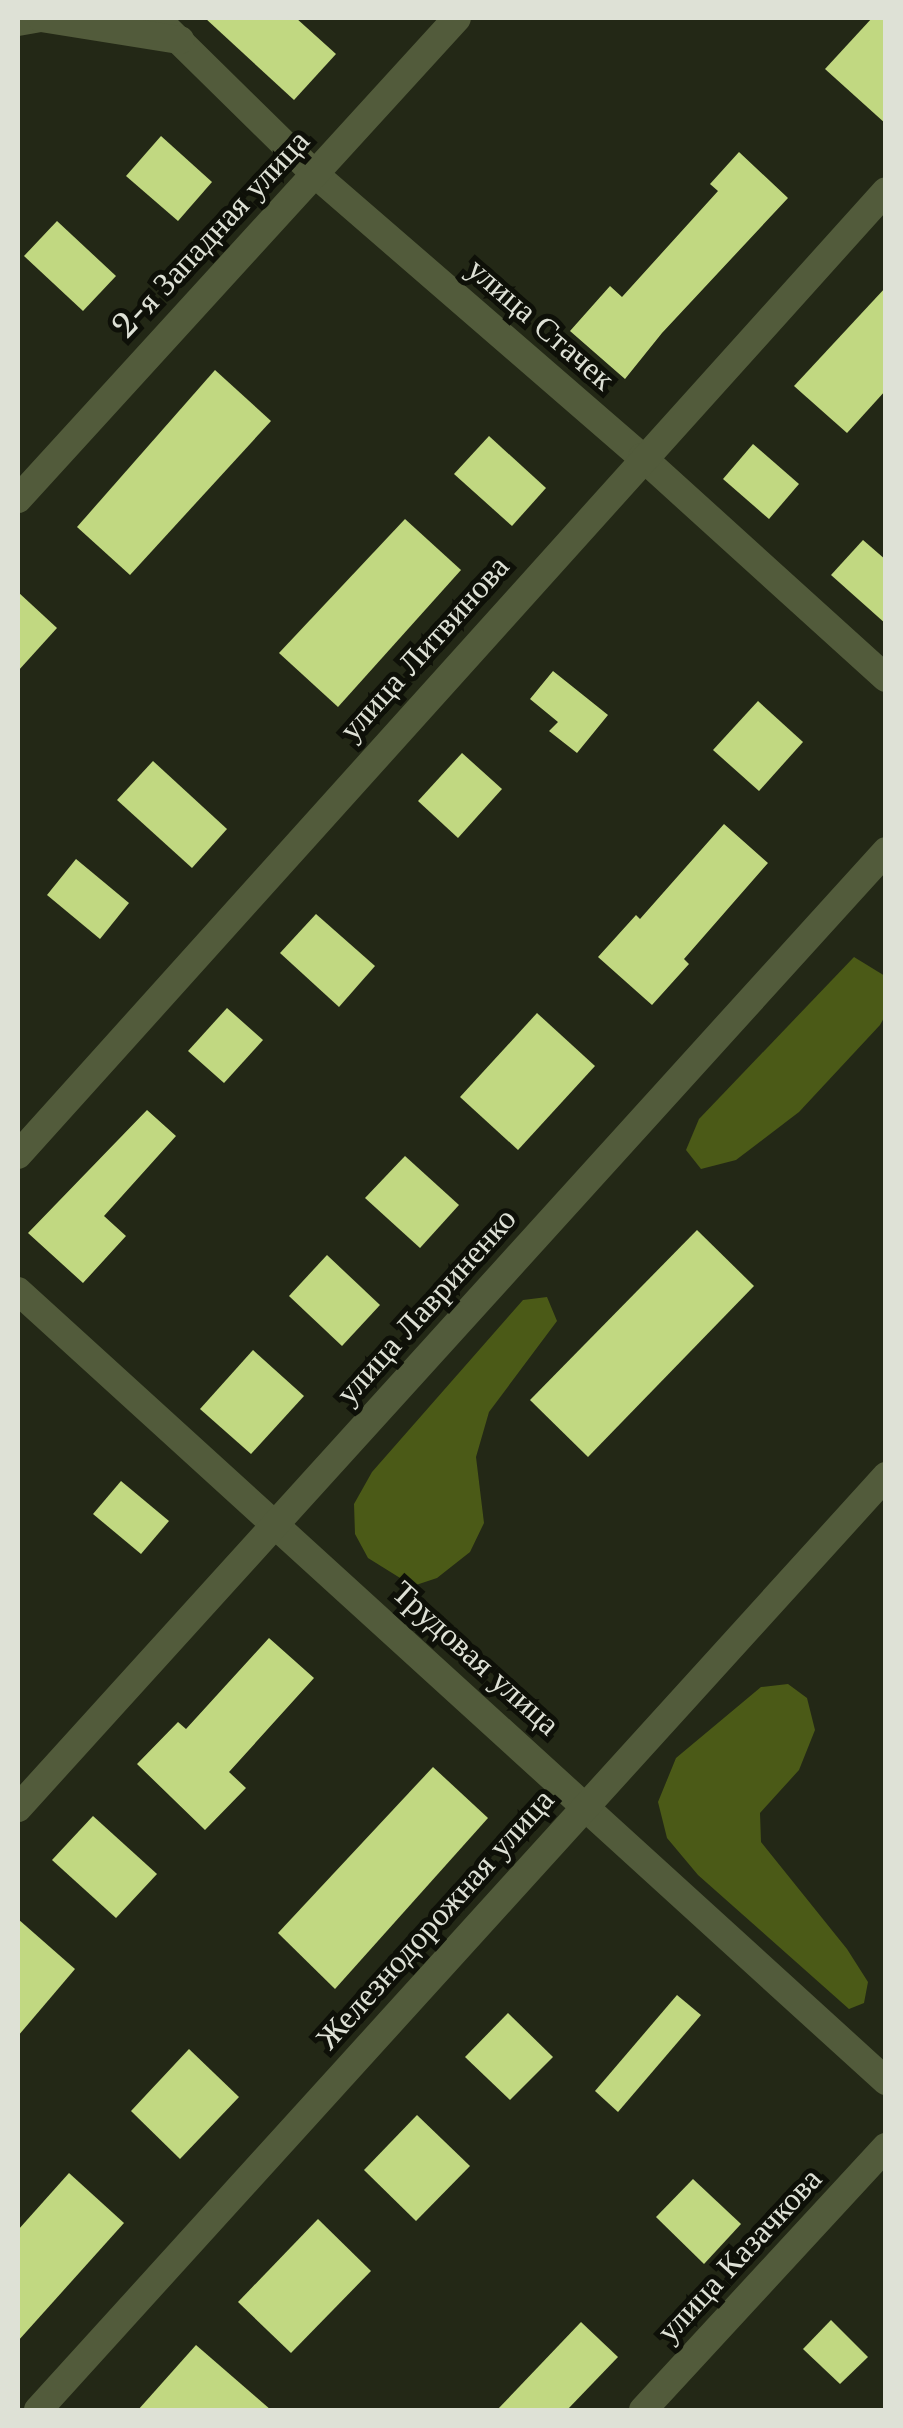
<!DOCTYPE html>
<meta charset="utf-8">
<style>
body{margin:0}
#map{position:relative;width:903px;height:2428px;overflow:hidden;background:#232816;font-family:"Libre Baskerville",serif}
div>[style]{position:absolute}
.forest>*{inset:0;background:#4b5a17}
.building>*{inset:0;background:#c1d881}
.minor>*{height:28px;margin:-14px;padding:0 14px;transform-origin:14px;border-radius:14px;background:#525b3b}
span{translate:-50% -50%;white-space:nowrap;text-align:center;line-height:1.15;-webkit-text-stroke:10px #0e1008;paint-order:stroke}
.street-label{font-size:32px;color:#dee1d6}
.frame{position:absolute;inset:0;border:20px solid #dee1d6;pointer-events:none}
</style>
<div id="map">
<div class="forest">
<div style="clip-path:polygon(854px 957px,885px 976px,885px 1016px,880px 1025px,799px 1112px,736px 1160px,701px 1169px,686px 1150px,699px 1119px)"></div>
<div style="clip-path:polygon(547px 1297px,557px 1321px,489px 1412px,476px 1457px,484px 1523px,470px 1552px,437px 1578px,413px 1586px,368px 1558px,355px 1534px,354px 1504px,372px 1472px,523px 1300px)"></div>
<div style="clip-path:polygon(788px 1684px,807px 1698px,815px 1730px,799px 1770px,760px 1813px,761px 1842px,847px 1949px,868px 1982px,864px 2003px,849px 2009px,698px 1875px,667px 1838px,658px 1802px,676px 1758px,761px 1687px)"></div>
</div>
<div class="building">
<div style="clip-path:polygon(205px 18px,296px 18px,336px 54px,294px 100px)"></div>
<div style="clip-path:polygon(872px 18px,886px 18px,886px 124px,825px 69px)"></div>
<div style="clip-path:polygon(161px 136px,212px 182px,178px 221px,126px 176px)"></div>
<div style="clip-path:polygon(739px 152px,788px 198px,662px 333px,625px 379px,570px 331px,610px 286px,622px 297px,718px 191px,710px 184px)"></div>
<div style="clip-path:polygon(57px 221px,116px 276px,83px 311px,24px 256px)"></div>
<div style="clip-path:polygon(886px 287px,886px 390px,847px 433px,794px 386px)"></div>
<div style="clip-path:polygon(215px 370px,271px 421px,130px 575px,77px 527px)"></div>
<div style="clip-path:polygon(489px 436px,546px 488px,512px 526px,454px 474px)"></div>
<div style="clip-path:polygon(753px 444px,799px 484px,769px 519px,723px 479px)"></div>
<div style="clip-path:polygon(405px 519px,461px 570px,338px 707px,279px 653px)"></div>
<div style="clip-path:polygon(863px 540px,886px 560px,886px 624px,831px 575px)"></div>
<div style="clip-path:polygon(18px 592px,57px 628px,18px 671px)"></div>
<div style="clip-path:polygon(553px 671px,608px 715px,577px 753px,549px 731px,558px 722px,530px 699px)"></div>
<div style="clip-path:polygon(758px 701px,803px 742px,759px 791px,713px 750px)"></div>
<div style="clip-path:polygon(462px 753px,502px 789px,458px 838px,418px 801px)"></div>
<div style="clip-path:polygon(153px 761px,227px 829px,192px 868px,117px 800px)"></div>
<div style="clip-path:polygon(724px 824px,768px 863px,684px 959px,689px 964px,652px 1005px,598px 957px,636px 915px,640px 919px)"></div>
<div style="clip-path:polygon(76px 859px,129px 903px,100px 939px,47px 895px)"></div>
<div style="clip-path:polygon(316px 914px,375px 966px,339px 1007px,280px 953px)"></div>
<div style="clip-path:polygon(227px 1008px,263px 1040px,224px 1083px,188px 1051px)"></div>
<div style="clip-path:polygon(537px 1013px,595px 1066px,518px 1150px,460px 1097px)"></div>
<div style="clip-path:polygon(147px 1110px,176px 1136px,104px 1216px,126px 1236px,83px 1283px,28px 1233px)"></div>
<div style="clip-path:polygon(405px 1156px,459px 1205px,420px 1248px,365px 1198px)"></div>
<div style="clip-path:polygon(697px 1230px,754px 1286px,588px 1457px,530px 1400px)"></div>
<div style="clip-path:polygon(327px 1255px,380px 1305px,342px 1346px,289px 1296px)"></div>
<div style="clip-path:polygon(253px 1350px,304px 1396px,251px 1454px,200px 1409px)"></div>
<div style="clip-path:polygon(121px 1481px,169px 1521px,141px 1554px,93px 1514px)"></div>
<div style="clip-path:polygon(269px 1638px,314px 1678px,229px 1772px,246px 1788px,205px 1830px,137px 1764px,178px 1722px,186px 1729px)"></div>
<div style="clip-path:polygon(433px 1767px,488px 1818px,335px 1989px,278px 1933px)"></div>
<div style="clip-path:polygon(93px 1816px,157px 1874px,116px 1918px,52px 1860px)"></div>
<div style="clip-path:polygon(18px 1919px,75px 1969px,18px 2036px)"></div>
<div style="clip-path:polygon(677px 1995px,701px 2015px,618px 2112px,595px 2091px)"></div>
<div style="clip-path:polygon(508px 2013px,553px 2057px,510px 2100px,465px 2057px)"></div>
<div style="clip-path:polygon(189px 2049px,239px 2097px,180px 2159px,131px 2111px)"></div>
<div style="clip-path:polygon(417px 2115px,470px 2166px,416px 2221px,364px 2170px)"></div>
<div style="clip-path:polygon(69px 2173px,124px 2223px,18px 2341px,18px 2230px)"></div>
<div style="clip-path:polygon(693px 2179px,741px 2224px,704px 2264px,656px 2217px)"></div>
<div style="clip-path:polygon(318px 2219px,371px 2271px,291px 2353px,238px 2302px)"></div>
<div style="clip-path:polygon(831px 2320px,868px 2357px,840px 2384px,803px 2349px)"></div>
<div style="clip-path:polygon(581px 2322px,618px 2357px,567px 2410px,497px 2410px)"></div>
<div style="clip-path:polygon(196px 2345px,271px 2410px,138px 2410px)"></div>
</div>
<div class="minor">
<div style="left:156px;top:18px;width:224px;rotate:44.5deg"></div>
<div style="left:316px;top:175px;width:431px;rotate:40.9deg"></div>
<div style="left:642px;top:457px;width:329px;rotate:42.2deg"></div>
<div style="left:18px;top:22px;width:23px;rotate:-10deg"></div>
<div style="left:41px;top:18px;width:141px;rotate:9deg"></div>
<div style="left:18px;top:499px;width:651px;rotate:-47.61deg"></div>
<div style="left:18px;top:1155px;width:1297px;rotate:-48deg"></div>
<div style="left:18px;top:1291px;width:1174px;rotate:42.31deg"></div>
<div style="left:18px;top:1808px;width:1292px;rotate:-47.79deg"></div>
<div style="left:38px;top:2410px;width:1262px;rotate:-47.76deg"></div>
<div style="left:643px;top:2410px;width:358px;rotate:-47.3deg"></div>
</div>
<div class="street-label">
<span style="left:211px;top:234px;rotate:-47deg">2-я Западная улица</span>
<span style="left:541px;top:324px;rotate:41deg">улица Стачек</span>
<span style="left:424px;top:648px;rotate:-48deg">улица Литвинова</span>
<span style="left:426px;top:1306px;rotate:-48deg">улица Лавриненко</span>
<span style="left:476px;top:1658px;rotate:42deg">Трудовая улица</span>
<span style="left:435px;top:1919px;rotate:-48deg">Железнодорожная улица</span>
<span style="left:739px;top:2255px;rotate:-47deg">улица Казачкова</span>
</div>
<div class="frame"></div>
</div>
